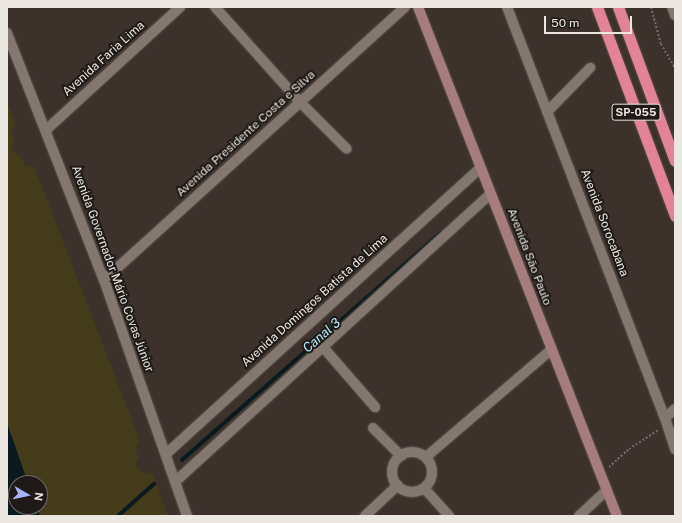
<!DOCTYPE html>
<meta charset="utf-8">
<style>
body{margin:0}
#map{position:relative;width:682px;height:523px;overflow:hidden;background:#3c312b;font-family:"Public Sans",sans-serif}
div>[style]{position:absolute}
.sand>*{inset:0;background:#443b1b}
.water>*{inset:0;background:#0a1a1f}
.stream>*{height:3.5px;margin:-1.75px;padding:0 1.75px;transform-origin:1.75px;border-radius:1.75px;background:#0a1a1f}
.path>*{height:2px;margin-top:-1px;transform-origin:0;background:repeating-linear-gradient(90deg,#746a65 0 2px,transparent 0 4px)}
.roads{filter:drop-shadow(0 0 1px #574f49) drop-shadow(0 0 1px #574f49)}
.minor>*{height:10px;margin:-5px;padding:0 5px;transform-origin:5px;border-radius:5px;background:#83776f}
.minor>.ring{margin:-5px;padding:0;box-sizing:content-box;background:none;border:10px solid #83776f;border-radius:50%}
.tertiary>*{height:10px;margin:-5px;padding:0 5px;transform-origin:5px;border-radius:5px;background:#83776f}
.secondary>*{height:10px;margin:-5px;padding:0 5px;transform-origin:5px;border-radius:5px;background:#a77c7d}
.trunk>*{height:11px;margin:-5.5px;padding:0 5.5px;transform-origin:5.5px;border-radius:5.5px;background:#e38496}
span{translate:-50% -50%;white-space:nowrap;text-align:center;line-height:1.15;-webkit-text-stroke:4px #1f1a17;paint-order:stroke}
.shield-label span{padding:1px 3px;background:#1f1a17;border:1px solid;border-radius:3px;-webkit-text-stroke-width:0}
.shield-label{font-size:11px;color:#ede7e2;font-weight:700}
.street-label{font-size:12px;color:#ede7e2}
.water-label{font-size:13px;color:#b8efff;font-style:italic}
.frame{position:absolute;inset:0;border:8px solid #ede7e2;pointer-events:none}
.north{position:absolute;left:8px;top:475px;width:40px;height:40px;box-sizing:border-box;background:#1f1a17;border:1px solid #716c68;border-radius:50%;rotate:99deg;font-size:11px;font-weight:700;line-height:16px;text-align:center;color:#ede7e2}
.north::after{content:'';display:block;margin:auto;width:14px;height:18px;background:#aab0fb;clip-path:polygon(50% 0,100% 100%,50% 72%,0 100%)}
.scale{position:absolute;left:544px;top:16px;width:88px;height:18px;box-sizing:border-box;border:2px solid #ede7e2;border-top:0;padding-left:5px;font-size:12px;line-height:14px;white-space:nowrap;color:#ede7e2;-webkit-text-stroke:3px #1f1a17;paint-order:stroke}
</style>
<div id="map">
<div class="sand">
<div style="clip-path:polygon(7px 102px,16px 124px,11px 130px,14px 137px,12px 148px,16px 154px,21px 156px,25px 166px,34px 166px,140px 441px,137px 444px,136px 451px,139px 457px,136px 461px,137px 468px,144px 474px,152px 472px,168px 516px,40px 516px,37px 507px,40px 507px,40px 483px,28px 483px,7px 423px)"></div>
</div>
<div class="water">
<div style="clip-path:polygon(7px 423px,28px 483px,16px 483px,16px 507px,37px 507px,40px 516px,7px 516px)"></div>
</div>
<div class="stream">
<div style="left:182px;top:460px;width:344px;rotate:-41.3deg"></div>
<div style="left:118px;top:516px;width:48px;rotate:-41.6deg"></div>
</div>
<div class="path">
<div style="left:651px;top:7px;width:38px;rotate:75deg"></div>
<div style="left:661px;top:44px;width:28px;rotate:60deg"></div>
<div style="left:609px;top:467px;width:27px;rotate:-42deg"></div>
<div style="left:629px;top:449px;width:35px;rotate:-33deg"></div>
</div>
<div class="roads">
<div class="minor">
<div style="left:215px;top:7px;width:127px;rotate:48.2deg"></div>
<div style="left:300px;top:102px;width:66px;rotate:45deg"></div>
<div style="left:507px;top:7px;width:440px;rotate:69deg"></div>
<div style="left:665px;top:418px;width:33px;rotate:72deg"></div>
<div style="left:547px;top:112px;width:62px;rotate:-45.7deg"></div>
<div style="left:46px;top:130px;width:182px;rotate:-42.5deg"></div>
<div style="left:104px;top:280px;width:406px;rotate:-42.2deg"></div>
<div style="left:322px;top:346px;width:81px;rotate:49deg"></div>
<div style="left:665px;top:418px;width:13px;rotate:-42deg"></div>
<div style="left:373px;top:428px;width:40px;rotate:45deg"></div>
<div class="ring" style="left:392px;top:452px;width:30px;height:30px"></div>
<div style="left:166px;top:454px;width:425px;rotate:-42.3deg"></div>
<div style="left:426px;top:457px;width:166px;rotate:-40.6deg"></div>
<div style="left:176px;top:481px;width:425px;rotate:-42.4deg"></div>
<div style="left:424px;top:488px;width:38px;rotate:48deg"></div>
<div style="left:365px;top:516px;width:45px;rotate:-43.2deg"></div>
<div style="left:579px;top:516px;width:38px;rotate:-43deg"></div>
</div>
<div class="tertiary">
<div style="left:672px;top:7px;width:9px;rotate:69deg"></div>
<div style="left:7px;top:33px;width:265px;rotate:68.6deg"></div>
<div style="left:104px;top:280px;width:250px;rotate:70.6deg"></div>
</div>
<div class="secondary">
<div style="left:418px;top:7px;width:547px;rotate:68.65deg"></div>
</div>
<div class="trunk">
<div style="left:597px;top:7px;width:223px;rotate:69.5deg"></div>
<div style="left:618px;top:7px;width:164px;rotate:69.7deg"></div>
</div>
</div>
<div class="shield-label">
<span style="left:636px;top:112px">SP-055</span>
</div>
<div class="street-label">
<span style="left:104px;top:59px;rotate:-42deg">Avenida Faria Lima</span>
<span style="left:246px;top:134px;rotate:-42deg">Avenida Presidente Costa e Silva</span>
<span style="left:604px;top:223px;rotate:69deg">Avenida Sorocabana</span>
<span style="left:529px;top:257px;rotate:69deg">Avenida São Paulo</span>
<span style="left:112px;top:269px;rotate:70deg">Avenida Governador Mário Covas Júnior</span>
<span style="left:315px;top:301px;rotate:-42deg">Avenida Domingos Batista de Lima</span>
</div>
<div class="water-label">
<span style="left:322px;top:336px;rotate:-41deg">Canal 3</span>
</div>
<div class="frame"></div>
<div class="north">N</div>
<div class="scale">50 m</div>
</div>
